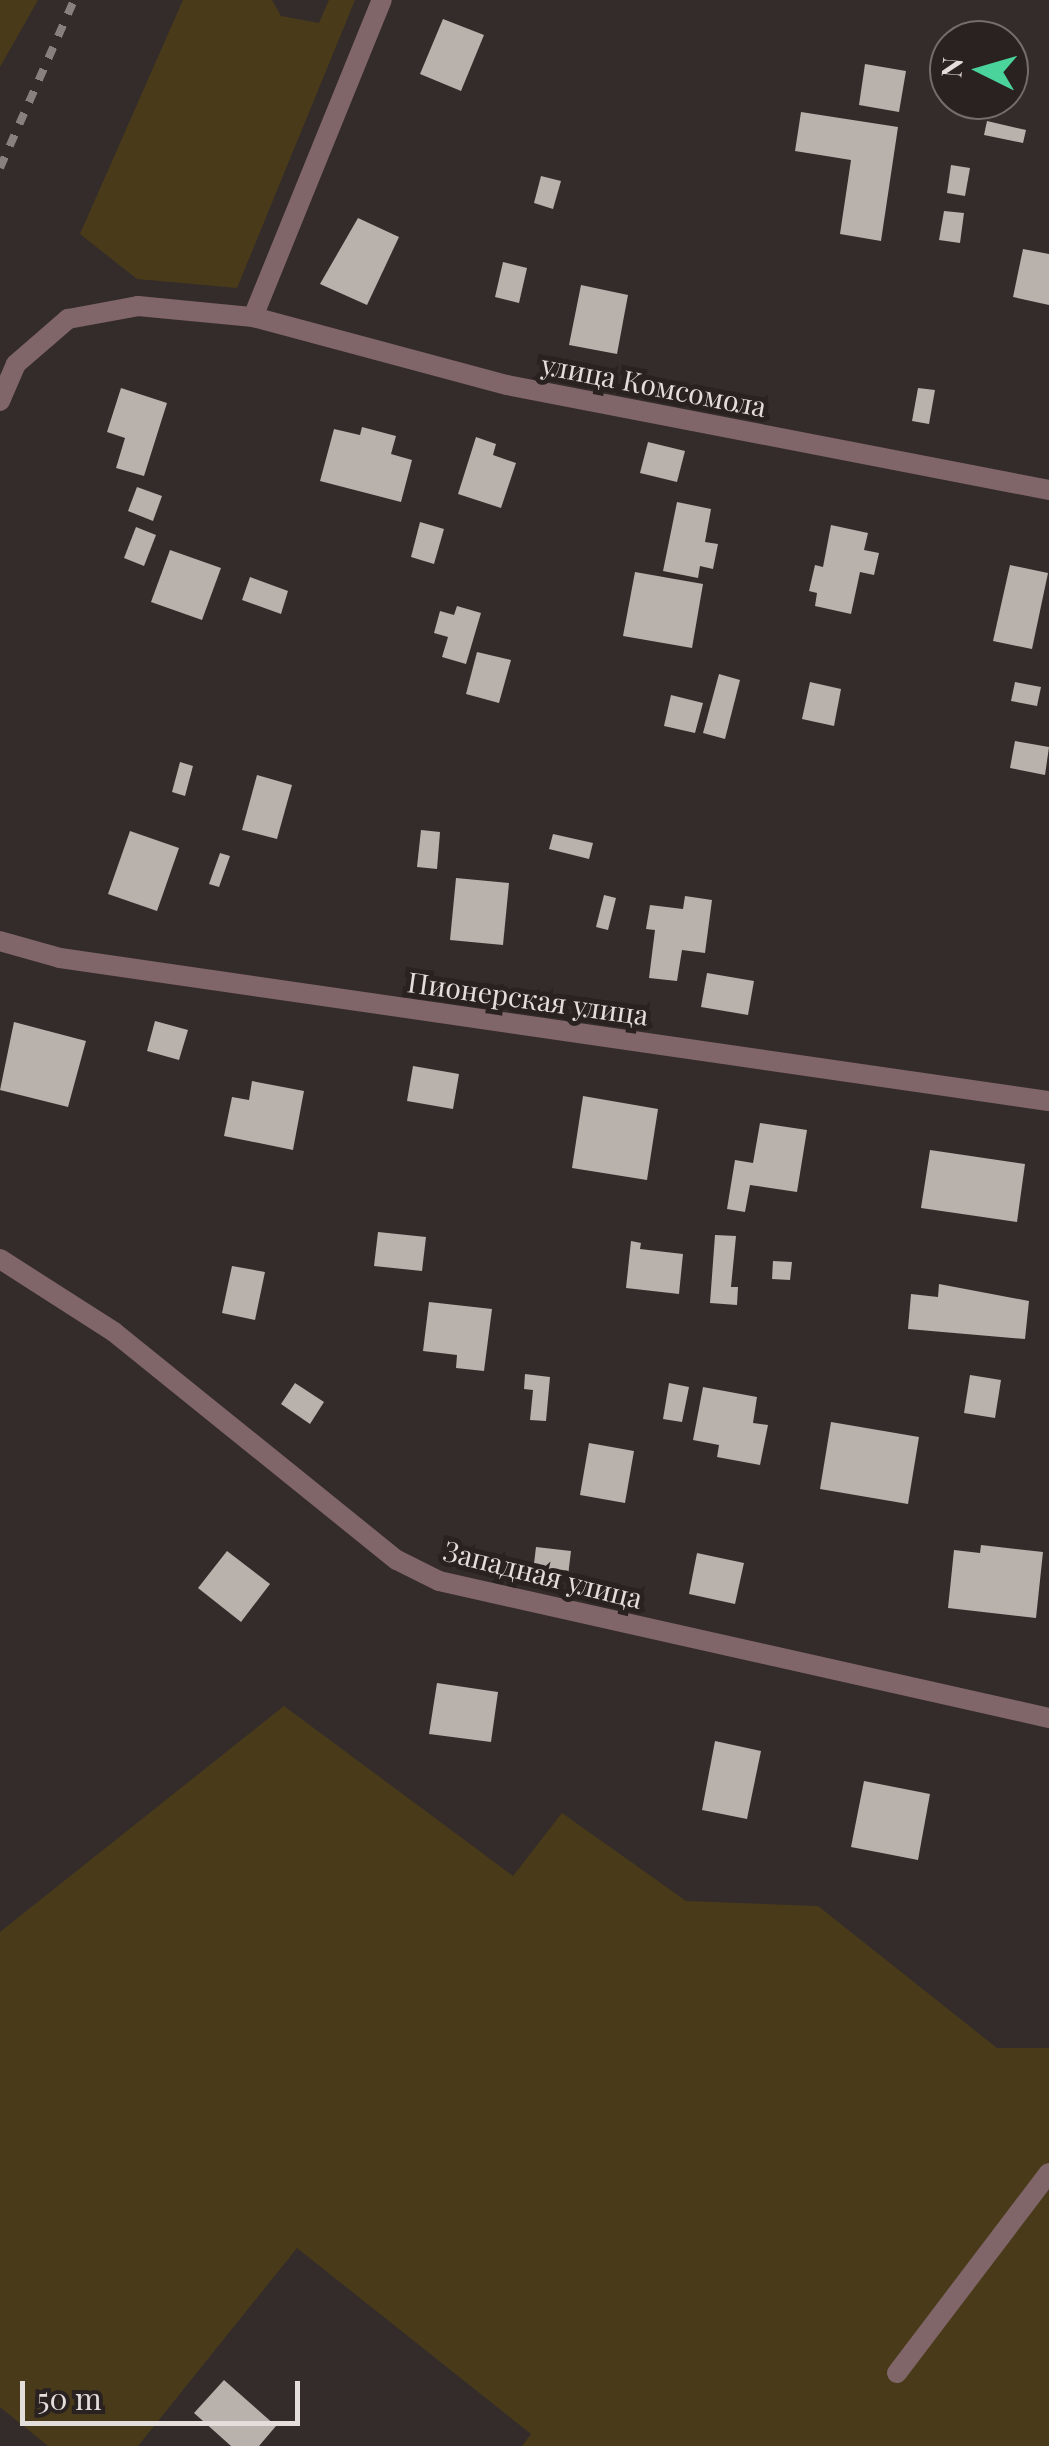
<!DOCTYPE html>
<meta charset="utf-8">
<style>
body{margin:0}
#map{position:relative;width:1049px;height:2446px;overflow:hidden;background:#342c2a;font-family:"Playfair Display",serif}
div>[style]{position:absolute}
.green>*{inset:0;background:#493b1a}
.building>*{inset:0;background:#b9b1ab}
.street>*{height:20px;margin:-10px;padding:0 10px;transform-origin:10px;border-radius:10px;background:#806569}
.rail>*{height:8px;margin-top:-4px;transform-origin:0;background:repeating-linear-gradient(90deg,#87807e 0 12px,transparent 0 24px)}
span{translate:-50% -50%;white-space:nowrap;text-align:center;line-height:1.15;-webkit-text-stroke:10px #2a2220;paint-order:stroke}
.street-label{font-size:28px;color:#e3dddc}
.north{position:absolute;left:929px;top:20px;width:100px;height:100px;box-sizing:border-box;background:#2a2220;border:2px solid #746d6b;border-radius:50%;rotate:275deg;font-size:28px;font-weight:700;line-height:40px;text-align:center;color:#e3dddc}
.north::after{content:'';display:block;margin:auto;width:35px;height:45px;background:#4ad49c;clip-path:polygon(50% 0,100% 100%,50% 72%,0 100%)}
.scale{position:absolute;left:20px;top:2381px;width:280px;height:45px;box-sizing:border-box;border:5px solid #e3dddc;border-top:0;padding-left:12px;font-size:30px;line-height:35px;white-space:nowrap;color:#e3dddc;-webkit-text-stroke:8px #2a2220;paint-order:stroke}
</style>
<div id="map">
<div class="green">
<div style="clip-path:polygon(0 0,38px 0,0 67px)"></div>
<div style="clip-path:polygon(183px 0,272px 0,281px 16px,319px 23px,329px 0,355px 0,237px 288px,137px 279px,80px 234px)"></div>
<div style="clip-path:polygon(284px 1706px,513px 1876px,562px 1813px,686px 1901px,818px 1906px,997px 2048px,1049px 2048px,1049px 2446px,522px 2446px,531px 2434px,297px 2248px,138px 2446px,48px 2446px,0 2407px,0 1932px)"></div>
</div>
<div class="building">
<div style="clip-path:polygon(443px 19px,484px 35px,461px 91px,420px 74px)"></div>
<div style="clip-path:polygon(865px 64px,906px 71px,899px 112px,859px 105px)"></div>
<div style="clip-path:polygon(801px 112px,898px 127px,881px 241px,840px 234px,851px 160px,795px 151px)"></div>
<div style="clip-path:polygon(987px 121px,1026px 130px,1023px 143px,984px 135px)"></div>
<div style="clip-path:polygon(951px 165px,970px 168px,965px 196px,947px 193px)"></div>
<div style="clip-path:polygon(541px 176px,561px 181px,553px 209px,534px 203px)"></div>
<div style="clip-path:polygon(944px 211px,964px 213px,960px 243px,939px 240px)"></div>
<div style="clip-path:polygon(358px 218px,399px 237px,367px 305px,320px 284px)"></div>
<div style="clip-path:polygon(1023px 249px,1049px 254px,1049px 305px,1013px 297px)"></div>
<div style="clip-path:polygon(503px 262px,527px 268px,519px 303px,495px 297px)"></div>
<div style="clip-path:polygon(581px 285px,628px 295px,617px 354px,569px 345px)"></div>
<div style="clip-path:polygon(121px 388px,167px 403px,144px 476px,116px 468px,125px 438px,107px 432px)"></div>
<div style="clip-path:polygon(918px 388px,935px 390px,929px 424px,912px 421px)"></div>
<div style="clip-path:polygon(362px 427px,396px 436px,391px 454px,412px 460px,401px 502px,320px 481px,334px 429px,360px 435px)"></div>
<div style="clip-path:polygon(476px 437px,496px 444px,493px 455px,516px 463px,501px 508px,458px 494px)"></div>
<div style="clip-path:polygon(648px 442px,685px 451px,677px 482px,640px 473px)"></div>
<div style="clip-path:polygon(137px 487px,162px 496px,153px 521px,128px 511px)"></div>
<div style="clip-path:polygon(677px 502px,711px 509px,705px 542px,718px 544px,713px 569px,700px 566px,698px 578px,663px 571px)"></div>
<div style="clip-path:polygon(420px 522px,444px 529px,434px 564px,411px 557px)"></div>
<div style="clip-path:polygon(831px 525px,868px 533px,864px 550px,879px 553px,874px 575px,860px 572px,851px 614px,815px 606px,817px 593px,809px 591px,815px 565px,823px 567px)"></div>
<div style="clip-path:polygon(136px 527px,156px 535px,144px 566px,124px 558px)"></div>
<div style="clip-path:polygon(170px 550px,221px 568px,202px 620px,151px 602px)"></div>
<div style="clip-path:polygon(1010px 565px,1048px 573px,1032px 649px,993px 641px)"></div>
<div style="clip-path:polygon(635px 572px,703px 584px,692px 648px,623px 636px)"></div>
<div style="clip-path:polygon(250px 577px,288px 591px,281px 614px,242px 600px)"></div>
<div style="clip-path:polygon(457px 606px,481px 613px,466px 664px,442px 657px,448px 637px,434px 633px,440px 611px,454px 615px)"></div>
<div style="clip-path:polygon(477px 652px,511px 660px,499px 703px,466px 694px)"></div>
<div style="clip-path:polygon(719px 674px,740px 680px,725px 739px,703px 733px)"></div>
<div style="clip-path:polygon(810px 682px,841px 689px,834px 726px,802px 719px)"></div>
<div style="clip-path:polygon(1015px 682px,1041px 687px,1037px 706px,1011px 701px)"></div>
<div style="clip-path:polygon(671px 695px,703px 703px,695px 733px,664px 726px)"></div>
<div style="clip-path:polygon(1015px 741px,1049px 747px,1045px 775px,1010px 768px)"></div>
<div style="clip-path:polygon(180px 762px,193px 766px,185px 796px,172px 792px)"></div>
<div style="clip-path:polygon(257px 775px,292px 785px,277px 839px,242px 830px)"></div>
<div style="clip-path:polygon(421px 830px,440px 832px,437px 869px,417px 867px)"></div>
<div style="clip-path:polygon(130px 831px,179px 848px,157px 911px,108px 894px)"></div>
<div style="clip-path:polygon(553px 834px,593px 843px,589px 859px,549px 849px)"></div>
<div style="clip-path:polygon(220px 853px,230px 856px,219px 887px,209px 884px)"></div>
<div style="clip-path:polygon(456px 878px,509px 883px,503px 945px,450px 940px)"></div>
<div style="clip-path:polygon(604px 895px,616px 898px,608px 930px,596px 927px)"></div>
<div style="clip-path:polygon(685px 896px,712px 900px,705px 953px,682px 950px,677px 981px,649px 978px,655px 930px,646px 929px,650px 905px,683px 909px)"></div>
<div style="clip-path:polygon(707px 973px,754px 981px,748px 1015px,701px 1007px)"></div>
<div style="clip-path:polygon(155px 1021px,188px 1030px,179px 1060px,147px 1051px)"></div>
<div style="clip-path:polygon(14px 1022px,86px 1041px,68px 1107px,0 1090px)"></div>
<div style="clip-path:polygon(413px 1066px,459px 1074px,453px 1109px,407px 1101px)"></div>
<div style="clip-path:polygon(252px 1081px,304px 1091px,293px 1150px,224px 1136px,232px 1097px,249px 1100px)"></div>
<div style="clip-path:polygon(583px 1096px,658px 1109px,647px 1180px,572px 1168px)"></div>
<div style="clip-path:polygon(760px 1123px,807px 1130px,797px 1192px,750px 1185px,745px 1212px,727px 1209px,735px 1160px,753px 1163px)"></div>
<div style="clip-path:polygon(930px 1150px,1025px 1164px,1017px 1222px,921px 1208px)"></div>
<div style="clip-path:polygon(378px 1232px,426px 1237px,422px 1271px,374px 1266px)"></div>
<div style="clip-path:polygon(715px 1235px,736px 1236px,731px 1287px,738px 1287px,737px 1305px,710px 1303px)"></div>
<div style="clip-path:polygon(631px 1241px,641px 1243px,640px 1249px,683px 1254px,679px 1294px,626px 1288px)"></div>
<div style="clip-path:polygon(773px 1261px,792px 1262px,790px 1280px,772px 1279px)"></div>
<div style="clip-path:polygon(232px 1266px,265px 1272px,255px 1320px,222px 1313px)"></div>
<div style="clip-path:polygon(939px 1284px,1029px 1301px,1025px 1339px,908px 1329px,911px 1294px,938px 1297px)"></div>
<div style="clip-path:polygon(429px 1302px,492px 1309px,484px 1371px,456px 1368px,457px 1355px,423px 1351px)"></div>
<div style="clip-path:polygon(525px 1374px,550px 1377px,546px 1421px,530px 1420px,533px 1390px,524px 1389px)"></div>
<div style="clip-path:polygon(970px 1375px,1001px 1380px,995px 1418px,964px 1413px)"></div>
<div style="clip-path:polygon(295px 1383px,324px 1402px,310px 1424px,281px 1404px)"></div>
<div style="clip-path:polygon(669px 1383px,689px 1387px,682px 1422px,663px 1419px)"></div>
<div style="clip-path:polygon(703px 1387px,757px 1397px,753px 1423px,768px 1425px,760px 1465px,717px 1457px,719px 1445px,693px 1440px)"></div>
<div style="clip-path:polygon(831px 1422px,919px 1437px,908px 1504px,820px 1489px)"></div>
<div style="clip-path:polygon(589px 1443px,634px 1451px,625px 1503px,580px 1495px)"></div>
<div style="clip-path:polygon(981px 1545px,1043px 1552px,1036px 1618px,948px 1608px,954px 1550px,980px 1553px)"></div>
<div style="clip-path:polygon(536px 1547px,571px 1551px,568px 1576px,533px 1572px)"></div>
<div style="clip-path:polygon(227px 1551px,270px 1584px,241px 1622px,198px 1588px)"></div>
<div style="clip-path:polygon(697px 1553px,744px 1563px,735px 1604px,689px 1594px)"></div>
<div style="clip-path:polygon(437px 1683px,498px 1692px,491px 1742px,429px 1734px)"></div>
<div style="clip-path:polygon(715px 1741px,761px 1751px,747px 1819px,702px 1810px)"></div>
<div style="clip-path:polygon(864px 1781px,930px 1794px,918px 1860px,851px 1847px)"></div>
<div style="clip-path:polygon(224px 2380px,276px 2426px,259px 2446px,231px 2446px,194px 2413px)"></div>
</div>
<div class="street">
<div style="left:253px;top:317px;width:342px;rotate:-67.9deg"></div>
<div style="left:0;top:401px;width:40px;rotate:-66.6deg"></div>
<div style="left:16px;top:364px;width:69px;rotate:-40.9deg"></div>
<div style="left:68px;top:319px;width:71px;rotate:-10.5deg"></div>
<div style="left:138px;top:306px;width:116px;rotate:5.5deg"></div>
<div style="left:253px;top:317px;width:263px;rotate:15deg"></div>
<div style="left:507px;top:385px;width:552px;rotate:10.96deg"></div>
<div style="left:0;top:941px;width:62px;rotate:15.8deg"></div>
<div style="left:60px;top:958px;width:999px;rotate:8.23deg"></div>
<div style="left:0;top:1259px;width:135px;rotate:32.6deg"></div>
<div style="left:114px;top:1332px;width:363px;rotate:38.9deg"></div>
<div style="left:397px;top:1560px;width:47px;rotate:26.6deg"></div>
<div style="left:439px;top:1581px;width:625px;rotate:12.66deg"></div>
<div style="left:897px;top:2373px;width:251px;rotate:-52.8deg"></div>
</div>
<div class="rail">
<div style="left:0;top:168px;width:184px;rotate:-66.2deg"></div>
</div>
<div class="street-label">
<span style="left:654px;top:385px;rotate:11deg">улица Комсомола</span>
<span style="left:528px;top:998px;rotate:8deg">Пионерская улица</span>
<span style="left:543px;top:1574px;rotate:14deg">Западная улица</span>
</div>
<div class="north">N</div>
<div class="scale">50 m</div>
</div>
